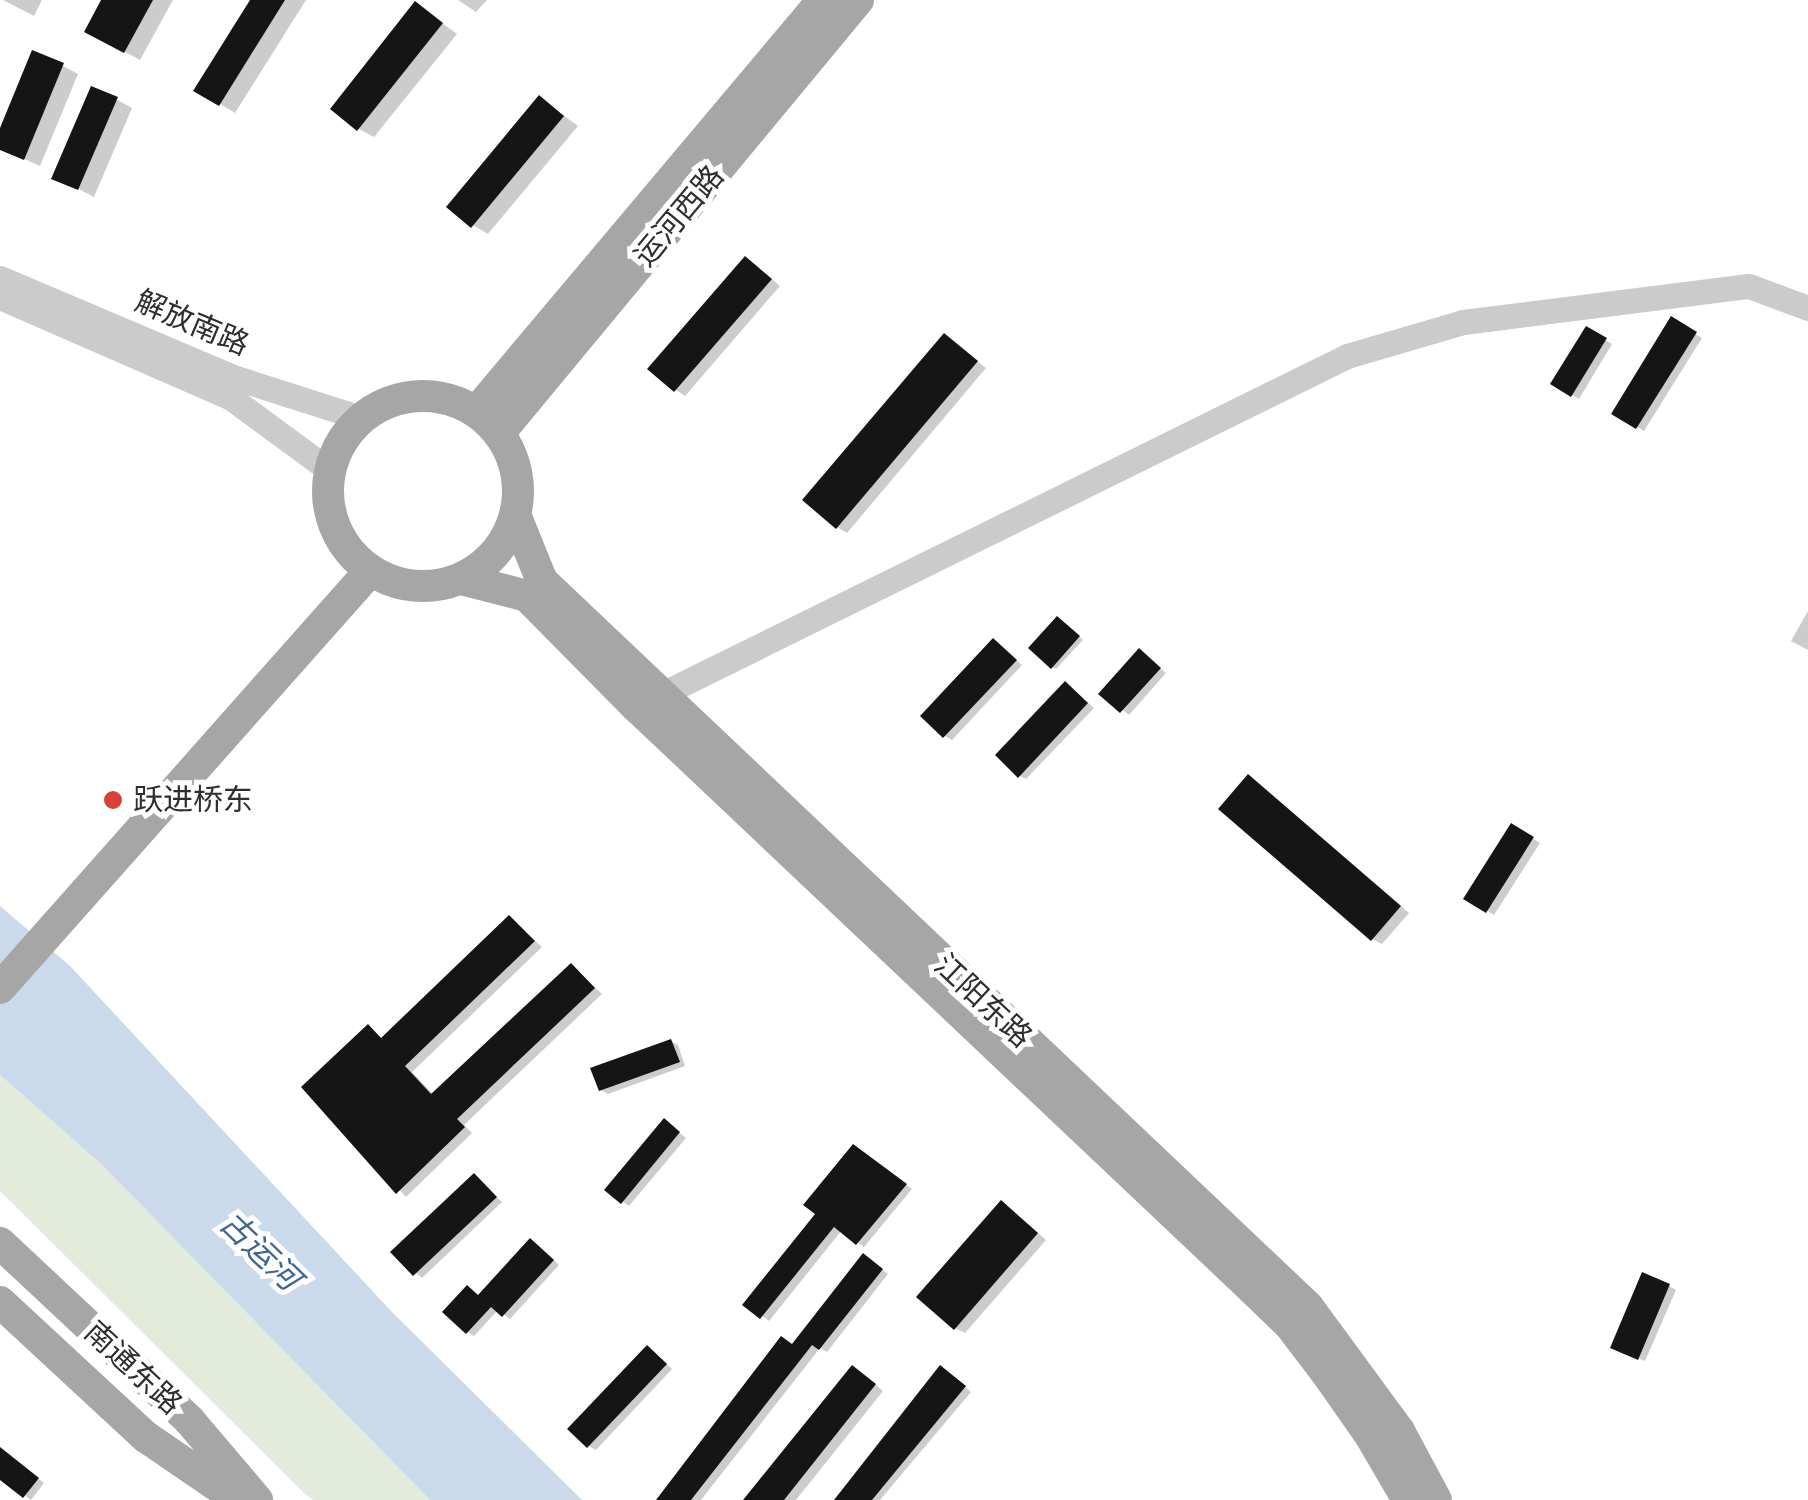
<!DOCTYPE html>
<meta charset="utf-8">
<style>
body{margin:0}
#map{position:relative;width:1808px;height:1500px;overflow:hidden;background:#fff;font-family:Rubik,"Noto Sans SC",sans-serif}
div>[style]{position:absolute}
.green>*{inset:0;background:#e3ebdd}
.water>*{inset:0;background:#cadaea}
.shadow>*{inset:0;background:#0003}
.building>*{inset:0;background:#151515}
.minor>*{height:25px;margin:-12.5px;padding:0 12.5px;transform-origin:12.5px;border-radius:12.5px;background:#cbcbcb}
.major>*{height:32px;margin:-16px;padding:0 16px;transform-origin:16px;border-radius:16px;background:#a6a6a6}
.major>.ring{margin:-16px;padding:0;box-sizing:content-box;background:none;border:32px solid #a6a6a6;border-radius:50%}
.dots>*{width:28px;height:28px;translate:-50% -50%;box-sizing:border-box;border:5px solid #fff;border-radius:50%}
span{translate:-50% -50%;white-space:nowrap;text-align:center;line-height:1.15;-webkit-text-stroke:10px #fff;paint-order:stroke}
.street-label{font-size:30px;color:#2e2e2e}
.poi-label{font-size:30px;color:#2e2e2e}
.left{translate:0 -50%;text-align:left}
.water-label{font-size:32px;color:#41678c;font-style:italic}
</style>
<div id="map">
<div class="green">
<div style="clip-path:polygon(0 1075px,100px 1163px,430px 1500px,313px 1500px,305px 1494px,0 1191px)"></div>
</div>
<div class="water">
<div style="clip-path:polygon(0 906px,70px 966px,391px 1311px,582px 1500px,430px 1500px,100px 1163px,0 1075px)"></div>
</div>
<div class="shadow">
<div style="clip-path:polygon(3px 0,42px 0,34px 16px)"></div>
<div style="clip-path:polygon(104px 0,173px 0,140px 60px,87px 31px)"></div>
<div style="clip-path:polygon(253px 0,306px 0,235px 113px,197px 90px)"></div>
<div style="clip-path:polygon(458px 0,487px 0,476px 12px)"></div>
<div style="clip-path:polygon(416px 4px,457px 34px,374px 137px,359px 129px)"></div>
<div style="clip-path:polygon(63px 66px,78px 74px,40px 166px,0 148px,0 135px)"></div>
<div style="clip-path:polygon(540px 98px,578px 126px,488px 234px,473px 225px)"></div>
<div style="clip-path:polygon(116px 99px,132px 108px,94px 197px,67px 183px)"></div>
<div style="clip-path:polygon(755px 265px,780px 286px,685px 396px,676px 390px,651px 368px)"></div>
<div style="clip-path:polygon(1672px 320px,1702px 338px,1644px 431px,1615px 413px)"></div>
<div style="clip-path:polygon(1587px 329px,1612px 344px,1579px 399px,1553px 383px)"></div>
<div style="clip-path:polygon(945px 336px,986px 368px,847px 533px,837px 527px)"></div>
<div style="clip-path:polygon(1808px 611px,1808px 650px,1791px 641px)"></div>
<div style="clip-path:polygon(1062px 621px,1083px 640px,1056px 669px,1052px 667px)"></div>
<div style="clip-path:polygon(994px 641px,1022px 665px,952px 740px,945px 736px)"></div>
<div style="clip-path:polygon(1146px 656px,1166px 673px,1129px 715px,1102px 694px)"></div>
<div style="clip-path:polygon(1066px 684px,1094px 708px,1026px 779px,1020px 776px)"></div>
<div style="clip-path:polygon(1249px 777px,1409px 913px,1382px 944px,1372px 939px)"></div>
<div style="clip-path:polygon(1512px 826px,1540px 843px,1494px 915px,1467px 898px)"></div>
<div style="clip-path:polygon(509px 918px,542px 947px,412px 1072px,434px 1095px,571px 966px,602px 994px,464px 1125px,472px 1133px,406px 1197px,304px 1087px,368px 1027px,383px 1039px)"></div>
<div style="clip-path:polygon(671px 1041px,678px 1045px,685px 1066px,608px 1094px,601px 1090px)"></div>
<div style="clip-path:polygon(671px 1126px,686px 1138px,629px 1206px,623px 1202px)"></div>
<div style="clip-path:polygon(861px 1151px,912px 1189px,864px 1247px,842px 1230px,769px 1321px,746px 1304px,818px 1214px)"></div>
<div style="clip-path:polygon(474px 1176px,502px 1202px,422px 1278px,394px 1252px)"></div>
<div style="clip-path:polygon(1011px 1209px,1046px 1240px,965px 1333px,955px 1328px)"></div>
<div style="clip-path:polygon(538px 1245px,559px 1265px,510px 1319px,498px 1310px,474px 1336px,468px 1332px,468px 1288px,480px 1297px)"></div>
<div style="clip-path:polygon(871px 1261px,888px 1274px,827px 1352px,820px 1348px,701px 1500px,659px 1500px)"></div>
<div style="clip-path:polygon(1669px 1286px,1676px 1290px,1645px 1361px,1619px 1350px)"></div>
<div style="clip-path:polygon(654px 1352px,672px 1369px,596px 1450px,589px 1446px,571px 1429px)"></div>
<div style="clip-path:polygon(861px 1373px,883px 1391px,796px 1500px,747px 1500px)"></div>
<div style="clip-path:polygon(947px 1373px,971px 1392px,880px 1500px,835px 1500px)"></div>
<div style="clip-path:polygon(0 1449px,44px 1483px,31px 1500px,0 1476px)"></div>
</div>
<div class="building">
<div style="clip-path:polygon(101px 0,153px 0,124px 53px,84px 32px)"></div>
<div style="clip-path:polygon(250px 0,285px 0,219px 106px,193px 91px)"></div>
<div style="clip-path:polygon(415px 1px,443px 23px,357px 131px,330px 109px)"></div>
<div style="clip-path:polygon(32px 50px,64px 63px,24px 160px,0 150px,0 128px)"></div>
<div style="clip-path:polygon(91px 86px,118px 97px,78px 190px,51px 179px)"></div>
<div style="clip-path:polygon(539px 95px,564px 116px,471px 228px,446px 207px)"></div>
<div style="clip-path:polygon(745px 256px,772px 279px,674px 392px,647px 369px)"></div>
<div style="clip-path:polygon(1671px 316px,1697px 332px,1636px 429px,1611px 414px)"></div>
<div style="clip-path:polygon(1586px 326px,1607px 338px,1571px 397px,1550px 384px)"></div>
<div style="clip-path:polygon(944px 333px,978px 361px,836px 529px,802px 500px)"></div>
<div style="clip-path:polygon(1057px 616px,1080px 636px,1051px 669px,1028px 648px)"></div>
<div style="clip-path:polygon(993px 638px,1017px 660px,943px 738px,920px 716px)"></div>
<div style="clip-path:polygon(1139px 648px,1161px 668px,1120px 713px,1098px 694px)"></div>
<div style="clip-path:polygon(1065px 681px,1088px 703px,1018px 778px,995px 755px)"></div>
<div style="clip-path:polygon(1248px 774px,1401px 906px,1371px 941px,1218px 809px)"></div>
<div style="clip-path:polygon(1511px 823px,1534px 837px,1486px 913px,1463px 899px)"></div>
<div style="clip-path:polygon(509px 915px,535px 941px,405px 1066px,431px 1094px,571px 963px,595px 988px,457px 1119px,465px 1127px,396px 1194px,301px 1087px,368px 1024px,381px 1038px)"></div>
<div style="clip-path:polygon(671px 1039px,680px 1062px,599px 1091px,590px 1068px)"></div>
<div style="clip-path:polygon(664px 1118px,680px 1132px,621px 1204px,604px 1190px)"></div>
<div style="clip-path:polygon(853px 1144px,907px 1184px,856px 1245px,834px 1227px,760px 1319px,742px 1305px,815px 1214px,803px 1205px)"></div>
<div style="clip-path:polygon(474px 1173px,497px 1197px,413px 1276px,390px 1252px)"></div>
<div style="clip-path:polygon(1001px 1200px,1038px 1233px,954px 1330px,916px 1297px)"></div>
<div style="clip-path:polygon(530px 1238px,554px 1260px,502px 1317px,491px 1307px,466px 1334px,442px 1312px,467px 1285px,478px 1295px)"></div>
<div style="clip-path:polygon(863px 1253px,883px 1269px,819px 1350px,812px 1345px,691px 1500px,656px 1500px,781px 1336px,792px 1344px)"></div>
<div style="clip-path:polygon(1642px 1272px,1670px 1284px,1638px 1360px,1610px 1348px)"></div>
<div style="clip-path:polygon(647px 1345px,667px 1364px,587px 1448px,567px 1429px)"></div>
<div style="clip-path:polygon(852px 1365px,876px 1384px,784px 1500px,743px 1500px)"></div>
<div style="clip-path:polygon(940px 1365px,966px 1386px,872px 1500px,834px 1500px)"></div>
<div style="clip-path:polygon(0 1447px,39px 1478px,23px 1498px,0 1480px)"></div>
</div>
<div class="minor">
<div style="left:0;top:278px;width:256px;rotate:23deg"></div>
<div style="left:236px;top:378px;width:131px;rotate:17.7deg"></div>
<div style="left:0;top:297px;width:252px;rotate:23.6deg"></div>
<div style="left:231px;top:398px;width:122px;rotate:36.3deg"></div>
<div style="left:660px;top:695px;width:766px;rotate:-26.26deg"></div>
<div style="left:1347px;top:356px;width:121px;rotate:-16.3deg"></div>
<div style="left:1463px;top:322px;width:288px;rotate:-7.2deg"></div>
<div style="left:1749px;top:286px;width:63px;rotate:20.4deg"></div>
</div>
<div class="major">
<div class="ring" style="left:328px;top:396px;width:158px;height:158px"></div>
<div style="left:477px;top:411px;width:537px;rotate:-49.91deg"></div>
<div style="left:500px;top:432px;width:561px;rotate:-50.35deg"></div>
<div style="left:516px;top:517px;width:69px;rotate:67.9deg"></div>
<div style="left:542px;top:581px;width:1055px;rotate:43.46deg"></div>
<div style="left:1308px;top:1307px;width:154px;rotate:53.7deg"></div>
<div style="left:1399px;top:1431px;width:78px;rotate:61.8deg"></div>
<div style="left:461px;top:579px;width:68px;rotate:14.4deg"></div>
<div style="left:527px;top:596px;width:155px;rotate:45.3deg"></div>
<div style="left:636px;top:706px;width:828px;rotate:43.39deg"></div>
<div style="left:1238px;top:1275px;width:72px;rotate:43.9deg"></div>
<div style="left:1290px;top:1325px;width:63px;rotate:52.8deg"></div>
<div style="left:1328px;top:1375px;width:73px;rotate:55deg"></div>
<div style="left:1370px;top:1435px;width:75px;rotate:59.7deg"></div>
<div style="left:0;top:988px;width:557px;rotate:-48.42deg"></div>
<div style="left:0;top:1243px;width:260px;rotate:43.1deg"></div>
<div style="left:190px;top:1421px;width:104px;rotate:49.7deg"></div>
<div style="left:0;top:1302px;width:199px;rotate:42.8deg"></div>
<div style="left:146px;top:1437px;width:112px;rotate:34.4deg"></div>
</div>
<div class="dots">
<div style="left:113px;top:800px;background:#da3f3b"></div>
</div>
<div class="street-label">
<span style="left:679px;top:216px;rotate:-50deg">运河西路</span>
<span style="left:192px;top:323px;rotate:23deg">解放南路</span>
<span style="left:983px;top:1001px;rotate:43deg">江阳东路</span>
<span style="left:133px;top:1368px;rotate:43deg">南通东路</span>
</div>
<div class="poi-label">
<span class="left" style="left:133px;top:800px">跃进桥东</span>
</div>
<div class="water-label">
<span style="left:260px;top:1251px;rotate:44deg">古运河</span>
</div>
</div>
